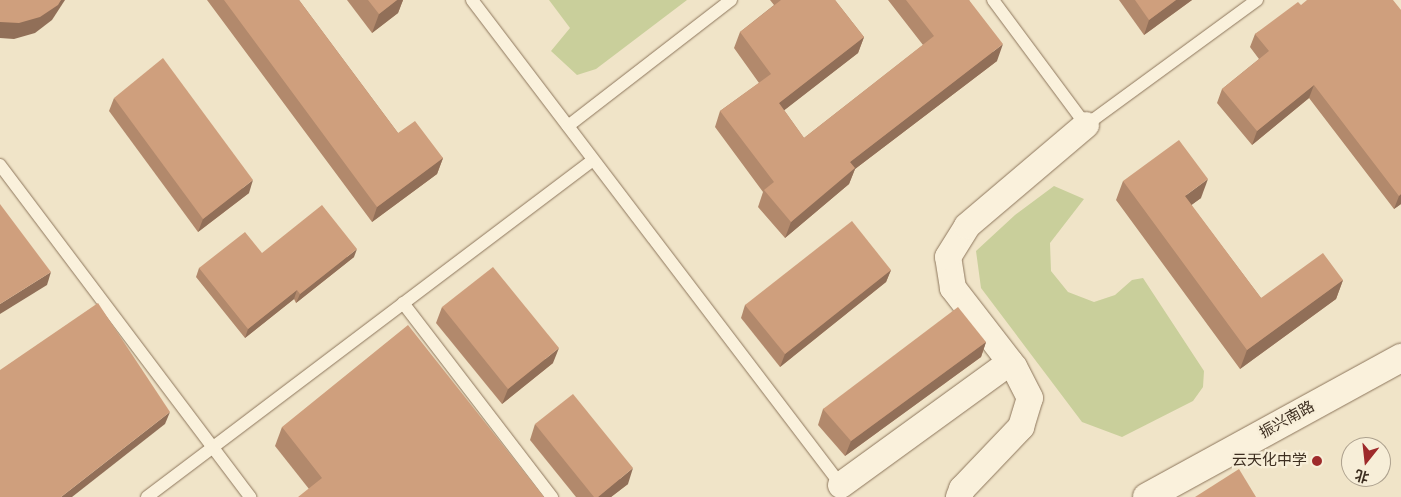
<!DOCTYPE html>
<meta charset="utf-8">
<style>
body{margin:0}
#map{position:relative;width:1401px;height:497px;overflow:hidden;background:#f0e4c8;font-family:"Times New Roman","Noto Sans SC",serif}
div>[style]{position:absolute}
.green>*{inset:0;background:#c9cf9b}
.roads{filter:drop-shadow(0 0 1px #8d765c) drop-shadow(0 0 1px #8d765c)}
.service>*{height:12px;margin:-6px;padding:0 6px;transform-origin:6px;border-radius:6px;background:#faf1dc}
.minor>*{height:26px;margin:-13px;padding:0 13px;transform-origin:13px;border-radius:13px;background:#faf1dc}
.secondary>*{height:28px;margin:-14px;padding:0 14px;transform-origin:14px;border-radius:14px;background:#faf1dc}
.wall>*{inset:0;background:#b2896c}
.shaded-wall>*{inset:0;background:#916f58}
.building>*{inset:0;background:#cf9f7d}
.dots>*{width:14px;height:14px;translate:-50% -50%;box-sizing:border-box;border:2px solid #f7eed8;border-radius:50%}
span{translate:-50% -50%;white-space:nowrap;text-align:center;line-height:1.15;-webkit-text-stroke:4.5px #f7eed8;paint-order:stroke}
.street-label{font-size:15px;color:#3d2e20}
.poi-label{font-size:15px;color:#3d2e20}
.right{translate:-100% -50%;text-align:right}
.north{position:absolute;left:1341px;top:437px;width:50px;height:50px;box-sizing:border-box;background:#f7eed8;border:1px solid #ada18e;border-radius:50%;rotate:196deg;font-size:14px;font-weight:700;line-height:20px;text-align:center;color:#3d2e20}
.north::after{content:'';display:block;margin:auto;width:18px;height:22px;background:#9e2a2b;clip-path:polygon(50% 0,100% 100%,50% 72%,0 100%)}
</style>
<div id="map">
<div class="green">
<div style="clip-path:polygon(549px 0,687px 0,596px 69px,577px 75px,551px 51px,570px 28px)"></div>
<div style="clip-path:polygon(1054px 186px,1084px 199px,1050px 243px,1051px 271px,1068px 292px,1094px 302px,1115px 295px,1132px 280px,1143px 278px,1204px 371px,1203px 387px,1193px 401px,1122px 437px,1082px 422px,981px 288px,976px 251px,1015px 215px)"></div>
</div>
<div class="roads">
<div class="service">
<div style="left:472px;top:0;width:609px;rotate:52.74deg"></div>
<div style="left:993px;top:0;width:156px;rotate:53.4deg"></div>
<div style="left:1086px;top:125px;width:212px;rotate:-36.2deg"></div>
<div style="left:568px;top:126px;width:206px;rotate:-37.7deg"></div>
<div style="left:0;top:165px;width:416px;rotate:53deg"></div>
<div style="left:403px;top:303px;width:245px;rotate:52.5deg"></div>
<div style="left:147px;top:497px;width:559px;rotate:-37.07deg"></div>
</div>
<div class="minor">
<div style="left:841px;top:485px;width:209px;rotate:-36deg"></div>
<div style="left:959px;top:497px;width:9px;rotate:-69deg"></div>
<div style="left:962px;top:489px;width:86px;rotate:-46.4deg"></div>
<div style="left:1021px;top:427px;width:30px;rotate:-73deg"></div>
<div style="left:1030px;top:398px;width:35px;rotate:-117deg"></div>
<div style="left:1014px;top:367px;width:100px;rotate:-127.7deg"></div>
<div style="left:953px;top:288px;width:31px;rotate:-99deg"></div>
<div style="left:948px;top:257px;width:36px;rotate:-58deg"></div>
<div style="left:967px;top:226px;width:156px;rotate:-40.3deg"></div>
</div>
<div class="secondary">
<div style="left:1147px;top:497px;width:290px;rotate:-28.7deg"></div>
</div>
</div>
<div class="wall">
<div style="clip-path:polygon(207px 0,299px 0,398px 133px,443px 158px,437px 174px,372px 222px)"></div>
<div style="clip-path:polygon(347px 0,403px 0,398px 13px,372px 33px)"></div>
<div style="clip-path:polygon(770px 0,835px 0,864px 37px,858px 53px,784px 110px,804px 138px,923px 45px,888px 0,969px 0,997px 61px,855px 169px,849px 184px,785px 238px,758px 207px,763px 192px,715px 127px,720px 111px,759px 83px,734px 48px,740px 32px,774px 5px)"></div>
<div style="clip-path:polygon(1119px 0,1192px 0,1144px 35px)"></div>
<div style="clip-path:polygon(1301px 5px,1401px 10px,1401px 204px,1394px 209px,1309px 98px,1252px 145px,1217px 103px,1222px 89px,1259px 59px,1250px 47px,1255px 34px)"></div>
<div style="clip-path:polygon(114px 98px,249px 193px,198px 232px,109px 111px)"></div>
<div style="clip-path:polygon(1123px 181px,1201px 198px,1191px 205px,1261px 298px,1343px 280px,1336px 299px,1240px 369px,1116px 200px)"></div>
<div style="clip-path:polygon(262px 253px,354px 257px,296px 303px,294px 299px,245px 338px,196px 277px,199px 268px)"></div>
<div style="clip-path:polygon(891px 270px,886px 282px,780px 367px,741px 318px,745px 305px)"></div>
<div style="clip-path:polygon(442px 307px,553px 363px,502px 404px,436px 323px)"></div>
<div style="clip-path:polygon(986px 342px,981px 357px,845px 456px,818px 425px,823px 409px)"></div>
<div style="clip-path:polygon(535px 424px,628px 484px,611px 497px,576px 497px,530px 440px)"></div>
<div style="clip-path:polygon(282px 427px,544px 497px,309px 489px,275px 446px)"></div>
</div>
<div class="shaded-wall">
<div style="clip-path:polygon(61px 0,65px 0,52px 20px,35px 33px,14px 39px,0 38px,0 22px)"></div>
<div style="clip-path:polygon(397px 0,403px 0,398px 13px,372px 33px,379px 14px)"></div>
<div style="clip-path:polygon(1176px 0,1192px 0,1144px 35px,1149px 20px)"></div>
<div style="clip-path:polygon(864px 37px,858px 53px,773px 119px,779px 103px)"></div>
<div style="clip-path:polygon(1003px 44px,997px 61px,855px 169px,849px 184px,785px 238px,791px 222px,850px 162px)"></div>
<div style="clip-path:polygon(1314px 85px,1309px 98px,1252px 145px,1257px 131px)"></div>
<div style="clip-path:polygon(443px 158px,437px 174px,372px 222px,377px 207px)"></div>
<div style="clip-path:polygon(1208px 179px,1201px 198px,1178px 215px,1185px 196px)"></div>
<div style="clip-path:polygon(253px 180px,249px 193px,198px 232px,203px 219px)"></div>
<div style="clip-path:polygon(1401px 194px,1401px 204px,1394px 209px,1399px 196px)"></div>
<div style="clip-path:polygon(357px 249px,354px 257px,296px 303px,300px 294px)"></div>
<div style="clip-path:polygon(891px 270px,886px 282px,780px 367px,785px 354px)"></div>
<div style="clip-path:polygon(51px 272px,47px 285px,0 314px,0 304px)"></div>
<div style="clip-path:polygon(1343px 280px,1336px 299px,1240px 369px,1247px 350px)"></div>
<div style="clip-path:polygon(297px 290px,294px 299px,245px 338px,248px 329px)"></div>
<div style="clip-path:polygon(986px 342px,981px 357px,845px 456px,851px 441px)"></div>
<div style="clip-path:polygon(559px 348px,553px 363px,502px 404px,508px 389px)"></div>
<div style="clip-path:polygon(170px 412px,165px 424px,72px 497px,61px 497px)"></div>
<div style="clip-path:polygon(633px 468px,628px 484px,611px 497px,598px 497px)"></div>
</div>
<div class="building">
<div style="clip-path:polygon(0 0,61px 0,58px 5px,40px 17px,19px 23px,0 22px)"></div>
<div style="clip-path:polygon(224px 0,299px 0,398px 133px,415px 121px,443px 158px,377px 207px)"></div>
<div style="clip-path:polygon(368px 0,397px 0,379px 14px)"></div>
<div style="clip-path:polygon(781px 0,835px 0,864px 37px,779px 103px,804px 138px,934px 36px,906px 0,969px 0,1003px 44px,850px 162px,855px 168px,791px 222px,764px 190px,774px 182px,720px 111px,771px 74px,740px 32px)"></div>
<div style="clip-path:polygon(1135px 0,1176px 0,1149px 20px)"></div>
<div style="clip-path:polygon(1307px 0,1393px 0,1401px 10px,1401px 194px,1399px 196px,1314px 85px,1257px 131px,1222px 89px,1269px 51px,1255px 34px,1298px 2px,1301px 5px)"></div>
<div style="clip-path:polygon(163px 58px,253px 180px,203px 219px,114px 98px)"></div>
<div style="clip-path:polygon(1179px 140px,1208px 179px,1185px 196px,1261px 298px,1323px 253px,1343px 280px,1247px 350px,1123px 181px)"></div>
<div style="clip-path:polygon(0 204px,51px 272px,0 304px)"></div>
<div style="clip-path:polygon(322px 205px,357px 249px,300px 294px,297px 290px,248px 329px,199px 268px,245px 232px,262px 253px)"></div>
<div style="clip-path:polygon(852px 221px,891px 270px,785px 354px,745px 305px)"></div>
<div style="clip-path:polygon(493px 267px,559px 348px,508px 389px,442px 307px)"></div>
<div style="clip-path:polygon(98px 303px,170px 412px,61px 497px,0 497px,0 370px)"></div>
<div style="clip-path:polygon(958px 307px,986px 342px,851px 441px,823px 409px)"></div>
<div style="clip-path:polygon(408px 325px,544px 497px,298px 497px,322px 478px,282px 427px)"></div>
<div style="clip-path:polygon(573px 394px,633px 468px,598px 497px,594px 497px,535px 424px)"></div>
<div style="clip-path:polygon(1239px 469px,1256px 497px,1195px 497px)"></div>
</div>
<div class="dots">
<div style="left:1317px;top:461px;background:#9e2a2b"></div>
</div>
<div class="street-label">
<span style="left:1287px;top:420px;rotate:-29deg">振兴南路</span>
</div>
<div class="poi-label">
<span class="right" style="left:1307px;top:461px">云天化中学</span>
</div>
<div class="north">北</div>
</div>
